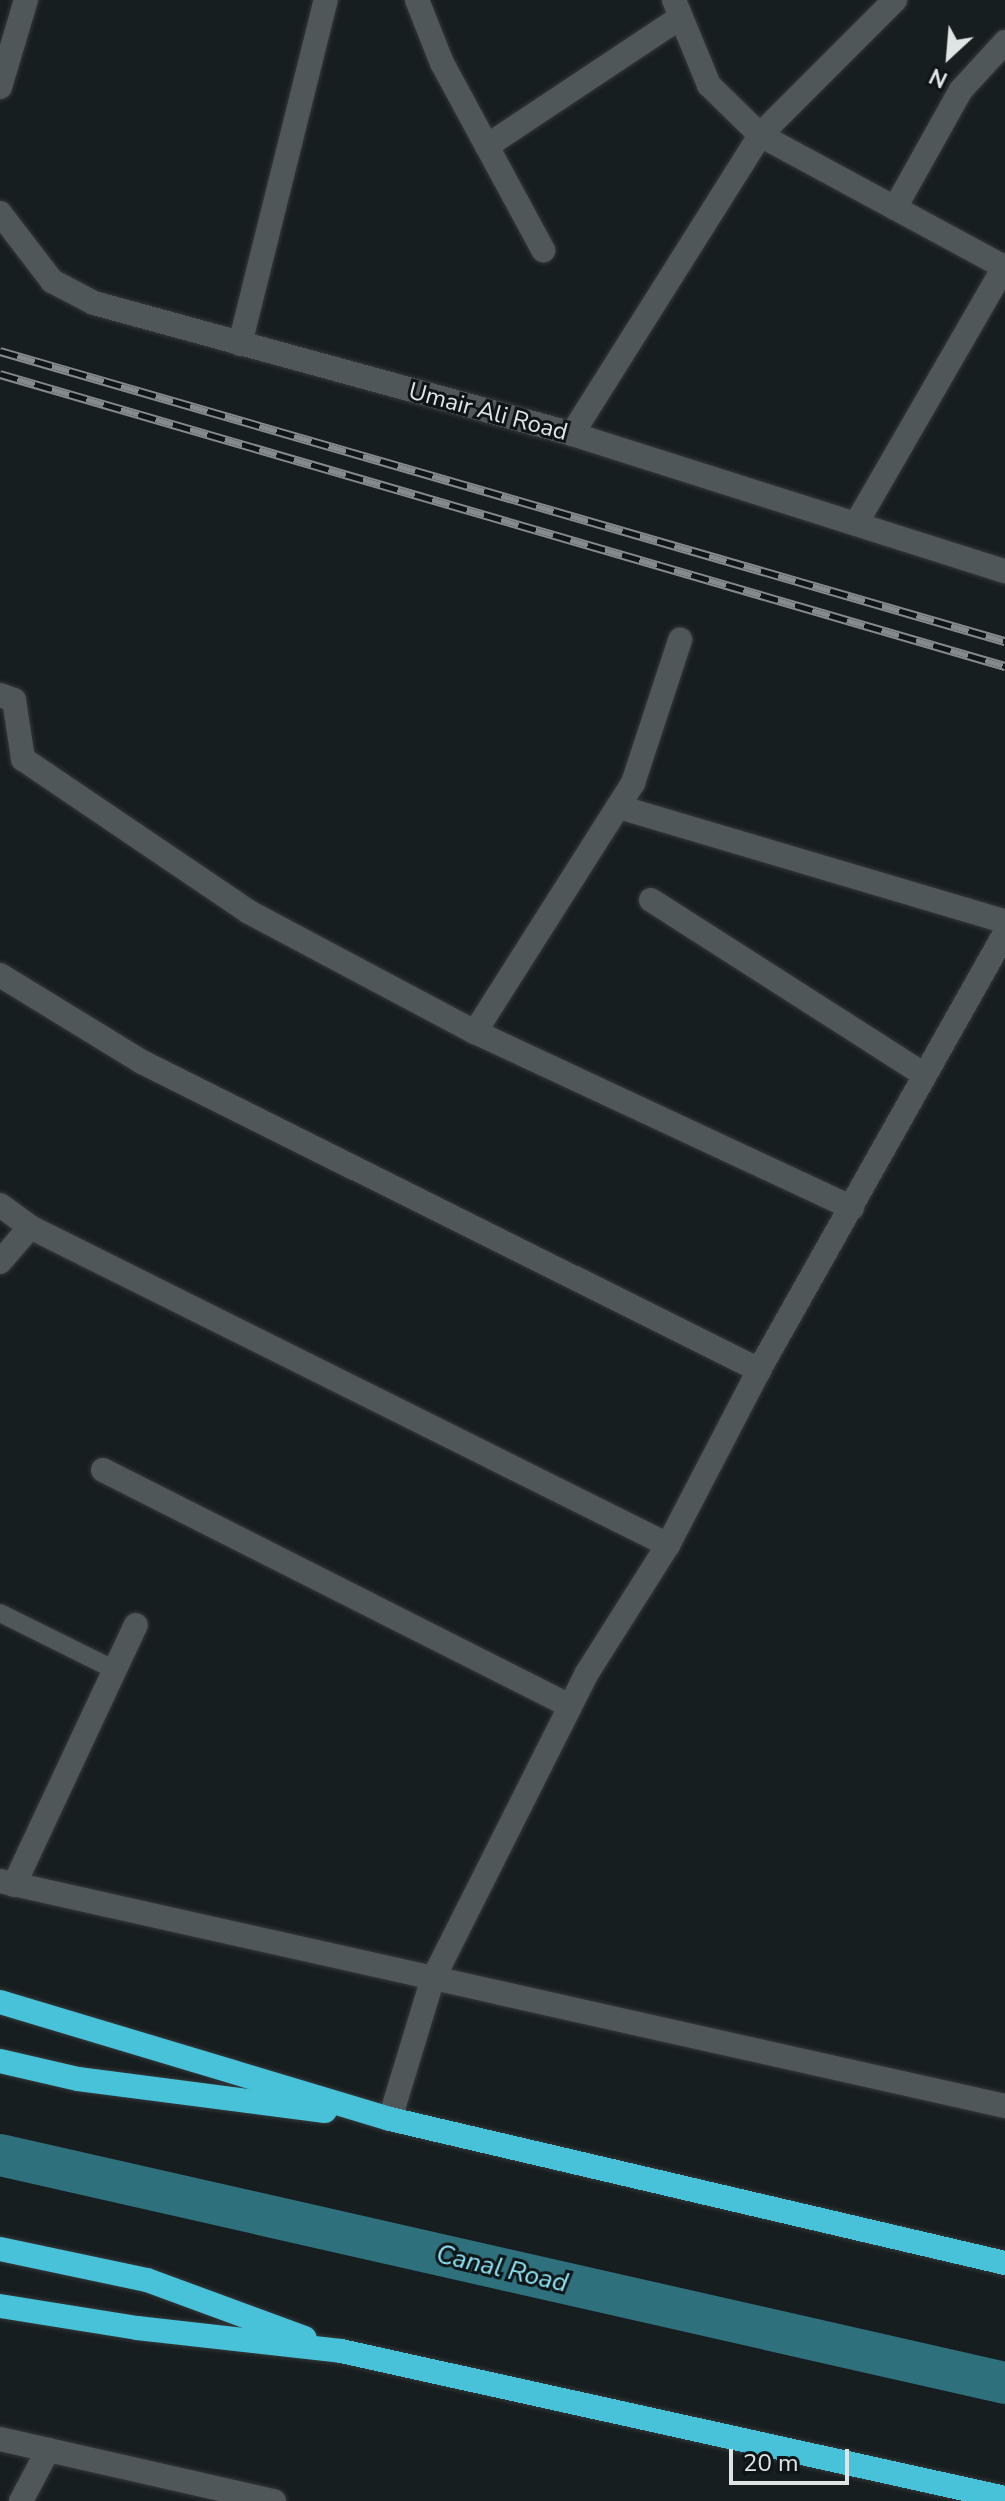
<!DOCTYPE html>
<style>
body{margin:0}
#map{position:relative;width:1005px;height:2501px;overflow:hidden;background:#171e20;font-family:"Nunito Sans",sans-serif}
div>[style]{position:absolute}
.canal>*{height:42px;margin:-21px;padding:0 21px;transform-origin:21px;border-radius:21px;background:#2e707c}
.roads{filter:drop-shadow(0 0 2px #33383a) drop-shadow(0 0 2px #33383a)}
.lane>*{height:18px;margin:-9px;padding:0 9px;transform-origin:9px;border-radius:9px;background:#4f5759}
.street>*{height:24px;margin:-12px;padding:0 12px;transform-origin:12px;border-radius:12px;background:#4f5759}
.secondary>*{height:24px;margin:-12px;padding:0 12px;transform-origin:12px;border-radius:12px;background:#4f5759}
.highway>*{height:24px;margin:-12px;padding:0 12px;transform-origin:12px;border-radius:12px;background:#48c2d8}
.rail>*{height:9px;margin-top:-4.5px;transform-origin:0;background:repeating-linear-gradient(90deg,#0e1517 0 18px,#858b8c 0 36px);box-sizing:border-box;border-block:2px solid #858b8c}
span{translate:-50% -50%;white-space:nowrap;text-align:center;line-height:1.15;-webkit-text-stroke:6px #0e1517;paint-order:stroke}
.street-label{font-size:24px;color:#dfe4e5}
.water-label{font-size:26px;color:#8fe5f6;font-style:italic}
.north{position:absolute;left:909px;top:16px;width:80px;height:80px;-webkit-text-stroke:6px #0e1517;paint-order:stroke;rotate:206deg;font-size:22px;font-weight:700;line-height:32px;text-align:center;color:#dfe4e5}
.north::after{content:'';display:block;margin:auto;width:28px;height:36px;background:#dfe4e5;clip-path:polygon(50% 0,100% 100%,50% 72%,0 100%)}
.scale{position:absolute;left:729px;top:2449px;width:120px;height:36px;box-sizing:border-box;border:4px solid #dfe4e5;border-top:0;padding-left:10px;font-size:24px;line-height:28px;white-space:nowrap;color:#dfe4e5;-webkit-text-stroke:6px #0e1517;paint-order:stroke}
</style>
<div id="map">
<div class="canal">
<div style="left:0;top:2155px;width:1031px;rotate:12.78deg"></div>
</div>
<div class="roads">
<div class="lane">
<div style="left:0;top:1613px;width:128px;rotate:26.4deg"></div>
</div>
<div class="street">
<div style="left:417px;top:0;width:68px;rotate:68.4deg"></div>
<div style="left:442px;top:63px;width:213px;rotate:61.6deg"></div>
<div style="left:674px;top:0;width:92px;rotate:67.6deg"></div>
<div style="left:709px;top:85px;width:71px;rotate:44.4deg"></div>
<div style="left:760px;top:135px;width:277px;rotate:28.4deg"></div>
<div style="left:487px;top:146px;width:232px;rotate:-33.6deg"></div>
<div style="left:895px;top:208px;width:135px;rotate:-60.8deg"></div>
<div style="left:961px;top:90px;width:65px;rotate:-47.5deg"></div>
<div style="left:240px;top:344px;width:355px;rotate:-76deg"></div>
<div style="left:572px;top:434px;width:353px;rotate:-57.8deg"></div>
<div style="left:760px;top:135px;width:191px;rotate:-45deg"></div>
<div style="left:857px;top:522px;width:296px;rotate:-60deg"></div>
<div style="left:0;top:695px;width:15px;rotate:20deg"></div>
<div style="left:14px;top:700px;width:60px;rotate:81.3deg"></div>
<div style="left:23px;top:759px;width:273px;rotate:34.1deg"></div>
<div style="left:249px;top:912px;width:256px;rotate:28deg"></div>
<div style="left:475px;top:1032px;width:416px;rotate:25deg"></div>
<div style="left:619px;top:807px;width:402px;rotate:16.5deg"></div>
<div style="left:651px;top:900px;width:325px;rotate:32.6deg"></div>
<div style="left:0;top:975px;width:167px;rotate:31.5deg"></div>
<div style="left:142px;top:1062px;width:690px;rotate:26.53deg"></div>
<div style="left:475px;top:1032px;width:295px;rotate:-57.6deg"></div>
<div style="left:633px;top:783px;width:151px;rotate:-71.8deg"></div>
<div style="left:0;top:1205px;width:37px;rotate:36deg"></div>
<div style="left:30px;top:1227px;width:713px;rotate:26.49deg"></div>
<div style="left:0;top:1262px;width:46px;rotate:-49.4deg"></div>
<div style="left:103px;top:1470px;width:523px;rotate:26.81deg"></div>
<div style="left:0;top:1881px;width:1030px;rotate:12.62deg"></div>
<div style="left:14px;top:1885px;width:287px;rotate:-64.9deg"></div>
<div style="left:390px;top:2119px;width:144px;rotate:-73.1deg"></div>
<div style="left:432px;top:1981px;width:345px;rotate:-63.3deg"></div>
<div style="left:587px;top:1673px;width:151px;rotate:-57.7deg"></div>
<div style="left:668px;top:1545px;width:197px;rotate:-62.5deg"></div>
<div style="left:759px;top:1370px;width:501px;rotate:-60.62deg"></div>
<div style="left:0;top:2439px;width:281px;rotate:12.8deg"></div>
<div style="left:21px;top:2501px;width:58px;rotate:-62.1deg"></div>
</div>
<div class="secondary">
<div style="left:0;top:87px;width:91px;rotate:-73.4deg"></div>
<div style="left:0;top:213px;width:86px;rotate:52.6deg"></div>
<div style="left:52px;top:281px;width:47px;rotate:27.6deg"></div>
<div style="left:94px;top:303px;width:496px;rotate:15.3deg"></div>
<div style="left:572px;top:434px;width:454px;rotate:17.6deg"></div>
</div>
<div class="highway">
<div style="left:0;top:2002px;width:407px;rotate:16.7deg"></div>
<div style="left:390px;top:2119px;width:632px;rotate:13.18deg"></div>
<div style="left:0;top:2061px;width:80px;rotate:13deg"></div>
<div style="left:78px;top:2079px;width:249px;rotate:7.4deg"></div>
<div style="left:0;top:2249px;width:150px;rotate:11.9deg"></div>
<div style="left:147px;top:2280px;width:168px;rotate:20.2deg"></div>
<div style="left:0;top:2306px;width:139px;rotate:9.1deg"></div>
<div style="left:137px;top:2328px;width:205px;rotate:6.4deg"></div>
<div style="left:341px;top:2351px;width:680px;rotate:12.48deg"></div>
</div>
</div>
<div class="rail">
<div style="left:0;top:351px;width:1046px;rotate:16.1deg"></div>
<div style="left:0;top:374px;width:1047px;rotate:16.2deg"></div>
</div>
<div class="street-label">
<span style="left:488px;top:412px;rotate:15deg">Umair Ali Road</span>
</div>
<div class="water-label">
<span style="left:502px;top:2269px;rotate:13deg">Canal Road</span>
</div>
<div class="north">N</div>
<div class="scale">20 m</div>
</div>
